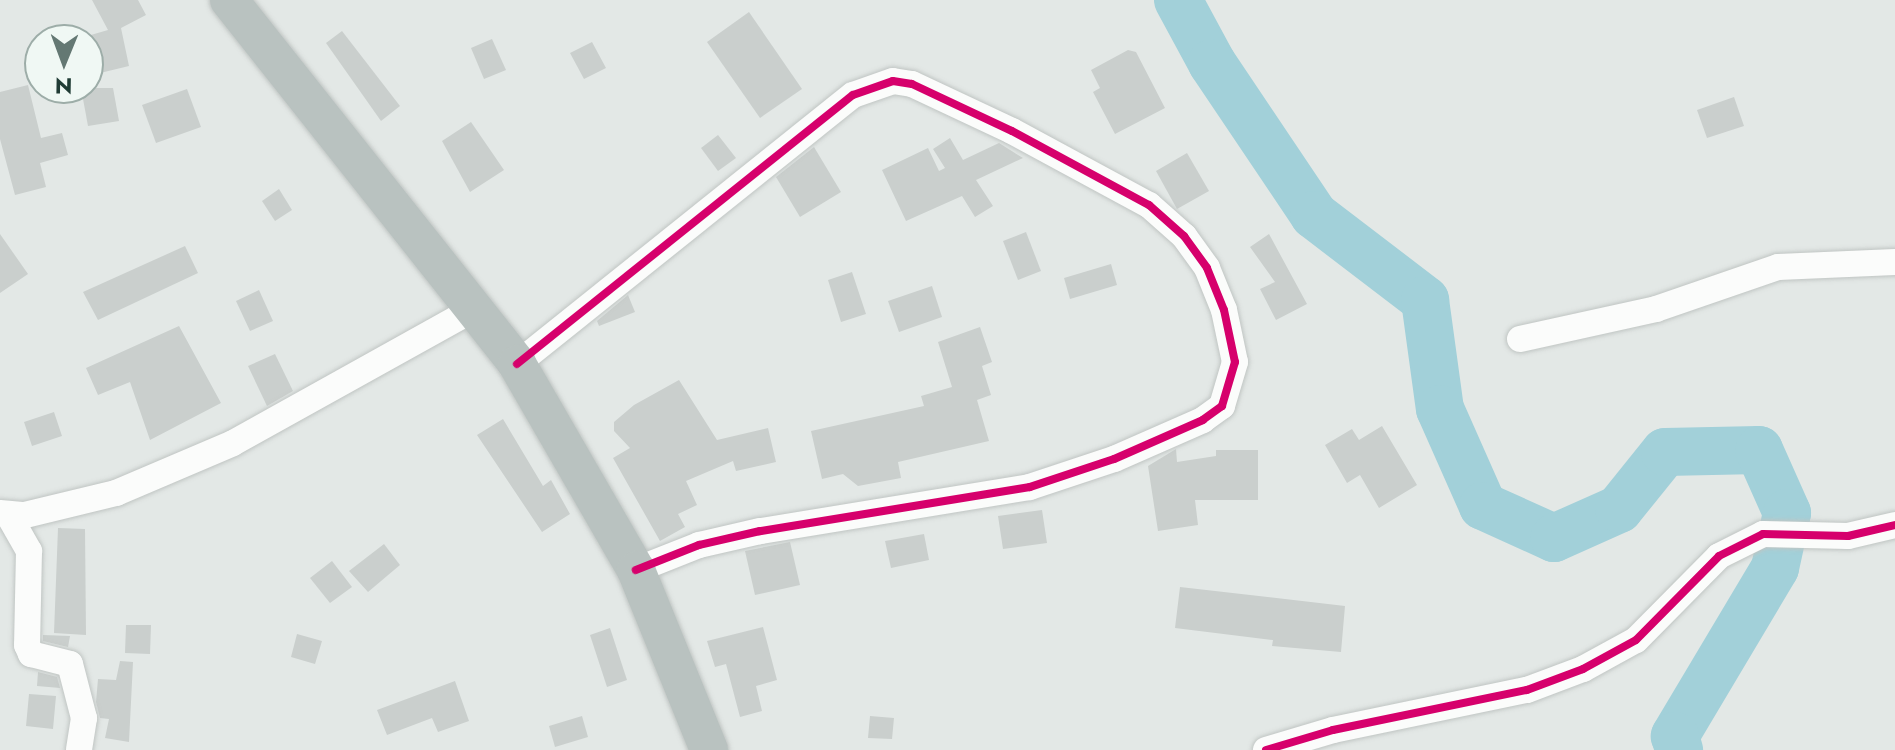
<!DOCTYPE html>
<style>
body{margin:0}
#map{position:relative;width:1895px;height:750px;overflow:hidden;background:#e3e8e6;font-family:Jost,sans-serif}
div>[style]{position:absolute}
.river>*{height:48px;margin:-24px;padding:0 24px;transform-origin:24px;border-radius:24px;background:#a2d0d9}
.building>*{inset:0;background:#cacfcd}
.roads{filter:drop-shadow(0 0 2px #c0c5c3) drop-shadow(0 0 2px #c0c5c3)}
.minor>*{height:26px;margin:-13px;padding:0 13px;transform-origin:13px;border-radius:13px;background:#fbfcfb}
.highway>*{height:38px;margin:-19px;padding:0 19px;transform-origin:19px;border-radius:19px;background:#b9c2c0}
.cycleway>*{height:8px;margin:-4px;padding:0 4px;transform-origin:4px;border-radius:4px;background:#d6006c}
span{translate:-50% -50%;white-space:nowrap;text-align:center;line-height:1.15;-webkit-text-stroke:6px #f0f8f4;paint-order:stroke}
.north{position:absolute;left:24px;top:24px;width:80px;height:80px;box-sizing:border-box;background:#f0f8f4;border:2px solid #9dada8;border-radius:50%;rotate:181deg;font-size:22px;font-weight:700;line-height:32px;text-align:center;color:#203c35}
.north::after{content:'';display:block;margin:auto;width:28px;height:36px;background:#647873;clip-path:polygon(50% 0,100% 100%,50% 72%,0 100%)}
</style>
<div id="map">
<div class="river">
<div style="left:1178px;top:0;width:72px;rotate:61.6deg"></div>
<div style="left:1212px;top:63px;width:183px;rotate:56.1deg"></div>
<div style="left:1314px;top:215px;width:140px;rotate:37.4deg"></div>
<div style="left:1425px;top:300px;width:110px;rotate:82.2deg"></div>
<div style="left:1440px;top:409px;width:106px;rotate:66.1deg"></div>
<div style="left:1483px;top:506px;width:78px;rotate:24.3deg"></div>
<div style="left:1554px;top:538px;width:71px;rotate:-24deg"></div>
<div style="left:1619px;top:509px;width:73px;rotate:-51.1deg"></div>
<div style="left:1665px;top:452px;width:94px;rotate:-1.2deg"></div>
<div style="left:1759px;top:450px;width:69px;rotate:66deg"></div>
<div style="left:1787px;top:513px;width:56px;rotate:102.3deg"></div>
<div style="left:1775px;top:568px;width:196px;rotate:120.8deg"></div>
<div style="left:1675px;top:736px;width:15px;rotate:74deg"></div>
</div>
<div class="building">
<div style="clip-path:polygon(92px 0,138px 0,146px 15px,121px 28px,129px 66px,96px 74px,84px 37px,108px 30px)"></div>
<div style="clip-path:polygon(749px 12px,802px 89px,760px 118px,707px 42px)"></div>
<div style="clip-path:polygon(342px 31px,400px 106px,381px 121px,326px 43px)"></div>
<div style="clip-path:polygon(492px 39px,506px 70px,484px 79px,471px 48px)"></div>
<div style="clip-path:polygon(592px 42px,606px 68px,584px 79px,570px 53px)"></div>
<div style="clip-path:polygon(1128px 50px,1136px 52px,1165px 108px,1115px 134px,1093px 92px,1100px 88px,1091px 70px)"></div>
<div style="clip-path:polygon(28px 85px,41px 138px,62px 133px,68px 155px,40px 163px,46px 187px,15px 195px,0 139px,0 92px)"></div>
<div style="clip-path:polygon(81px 88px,113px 88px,119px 121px,88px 126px)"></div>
<div style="clip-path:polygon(187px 89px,201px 127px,156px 143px,142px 105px)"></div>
<div style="clip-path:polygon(1734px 97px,1744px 126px,1707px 138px,1697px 110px)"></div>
<div style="clip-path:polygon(471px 122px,504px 170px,470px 192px,442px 141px)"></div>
<div style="clip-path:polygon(718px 135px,736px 158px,718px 171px,701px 148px)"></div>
<div style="clip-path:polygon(950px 138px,963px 160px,999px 143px,1023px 158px,976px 180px,993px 206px,975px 217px,962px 196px,906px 221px,882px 170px,928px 148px,939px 171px,945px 168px,933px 149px)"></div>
<div style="clip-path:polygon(814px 147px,841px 192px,800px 217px,776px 177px)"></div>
<div style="clip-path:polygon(1187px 153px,1209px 191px,1177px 209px,1156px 171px)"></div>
<div style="clip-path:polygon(279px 189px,292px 210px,275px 221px,262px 201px)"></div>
<div style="clip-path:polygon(1026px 232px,1041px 271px,1018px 280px,1003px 241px)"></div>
<div style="clip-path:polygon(0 234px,28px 274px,0 293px)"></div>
<div style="clip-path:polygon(1269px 234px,1307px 304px,1276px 320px,1260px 289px,1275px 282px,1250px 247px)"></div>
<div style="clip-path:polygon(185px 246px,198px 273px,98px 320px,83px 292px)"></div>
<div style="clip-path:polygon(1111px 264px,1117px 285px,1070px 299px,1064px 278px)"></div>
<div style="clip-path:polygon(852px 272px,866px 314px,841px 322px,828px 280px)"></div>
<div style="clip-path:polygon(932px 286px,942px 317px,899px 332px,888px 301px)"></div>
<div style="clip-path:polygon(259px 290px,273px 321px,250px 331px,236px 301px)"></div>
<div style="clip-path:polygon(628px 295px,635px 312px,599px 326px,597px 321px)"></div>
<div style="clip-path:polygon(179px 326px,221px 403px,150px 440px,130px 382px,98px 395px,86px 368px)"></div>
<div style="clip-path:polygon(980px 327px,992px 362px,982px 366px,991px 395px,977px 400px,989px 441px,898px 462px,901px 478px,858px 486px,843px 474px,822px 479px,811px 431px,924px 406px,921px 396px,952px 387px,938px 342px)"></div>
<div style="clip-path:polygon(275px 354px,293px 391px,267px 406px,248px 366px)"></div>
<div style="clip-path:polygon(679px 380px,717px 440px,768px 428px,776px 462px,736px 471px,733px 461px,686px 481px,697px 505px,678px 514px,685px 527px,660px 541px,613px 458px,630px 448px,614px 431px,614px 422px,634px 405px)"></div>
<div style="clip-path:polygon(54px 412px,62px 436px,32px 446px,24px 422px)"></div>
<div style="clip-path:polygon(503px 419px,543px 486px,551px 480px,570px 514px,542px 532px,477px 435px)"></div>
<div style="clip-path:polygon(1382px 426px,1417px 485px,1379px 508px,1360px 475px,1347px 483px,1325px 445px,1352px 429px,1359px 440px)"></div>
<div style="clip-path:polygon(1176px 449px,1177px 462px,1216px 456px,1216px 450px,1258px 450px,1258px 500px,1195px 500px,1198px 525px,1158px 531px,1148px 466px)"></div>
<div style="clip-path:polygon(1042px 510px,1047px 543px,1003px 549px,998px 516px)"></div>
<div style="clip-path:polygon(58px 528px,85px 529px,86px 635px,54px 633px)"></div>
<div style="clip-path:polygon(924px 534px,929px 560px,891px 568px,885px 541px)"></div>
<div style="clip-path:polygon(790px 542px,800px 585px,755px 595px,745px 551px)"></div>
<div style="clip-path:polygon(384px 544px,400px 565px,368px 592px,349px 571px)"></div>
<div style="clip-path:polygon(332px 561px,352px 587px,330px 603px,310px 578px)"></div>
<div style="clip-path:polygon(1180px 587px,1345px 606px,1341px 652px,1272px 646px,1273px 640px,1175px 628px)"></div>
<div style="clip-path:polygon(126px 625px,151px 625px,150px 654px,125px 653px)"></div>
<div style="clip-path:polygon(763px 627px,777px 680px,756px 686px,762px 711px,740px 717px,726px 664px,715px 667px,707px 641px)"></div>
<div style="clip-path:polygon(610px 628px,627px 680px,607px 687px,590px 635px)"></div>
<div style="clip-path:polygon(297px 634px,322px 641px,315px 664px,291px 657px)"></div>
<div style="clip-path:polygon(43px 635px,70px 636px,68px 647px,43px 641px)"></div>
<div style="clip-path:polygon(120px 661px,133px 662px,129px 742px,105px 738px,109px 719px,100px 718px,96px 702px,98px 679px,116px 680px)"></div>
<div style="clip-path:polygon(38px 672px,57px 677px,60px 688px,37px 686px)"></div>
<div style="clip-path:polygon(455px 681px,469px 721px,438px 732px,432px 718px,387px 735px,377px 710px)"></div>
<div style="clip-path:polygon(29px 694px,56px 696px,53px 729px,26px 726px)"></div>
<div style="clip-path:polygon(582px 716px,588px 737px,555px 747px,549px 726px)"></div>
<div style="clip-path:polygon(870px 716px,894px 718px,892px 739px,868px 738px)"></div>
</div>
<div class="roads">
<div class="minor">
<div style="left:1520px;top:339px;width:139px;rotate:-12.4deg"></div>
<div style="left:1656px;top:309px;width:129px;rotate:-19deg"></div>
<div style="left:1778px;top:267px;width:117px;rotate:-2.4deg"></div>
<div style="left:517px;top:364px;width:430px;rotate:-38.7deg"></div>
<div style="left:853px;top:95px;width:42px;rotate:-19.3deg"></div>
<div style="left:893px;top:81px;width:19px;rotate:9deg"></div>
<div style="left:912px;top:84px;width:110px;rotate:25.2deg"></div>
<div style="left:1012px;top:131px;width:156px;rotate:28.4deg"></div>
<div style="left:1149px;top:205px;width:47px;rotate:41.5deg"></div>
<div style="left:1184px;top:236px;width:39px;rotate:54deg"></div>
<div style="left:1207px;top:268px;width:45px;rotate:68deg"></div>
<div style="left:1224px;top:310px;width:53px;rotate:78.1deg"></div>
<div style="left:1235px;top:362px;width:46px;rotate:106.5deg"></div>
<div style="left:1222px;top:406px;width:24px;rotate:144deg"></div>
<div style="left:1203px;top:420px;width:97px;rotate:156.3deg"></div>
<div style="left:1114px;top:459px;width:89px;rotate:161.6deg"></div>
<div style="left:1030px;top:487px;width:274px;rotate:170.7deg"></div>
<div style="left:760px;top:531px;width:63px;rotate:167.1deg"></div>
<div style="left:699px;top:545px;width:68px;rotate:158.4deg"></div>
<div style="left:0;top:513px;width:25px;rotate:5deg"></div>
<div style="left:25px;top:515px;width:94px;rotate:-13.6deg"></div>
<div style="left:116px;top:493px;width:127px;rotate:-23.1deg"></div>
<div style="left:233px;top:443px;width:276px;rotate:-29.1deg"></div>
<div style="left:8px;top:514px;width:43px;rotate:60.4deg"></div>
<div style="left:29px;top:551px;width:94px;rotate:91.2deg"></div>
<div style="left:27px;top:645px;width:10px;rotate:66deg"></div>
<div style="left:31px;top:654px;width:40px;rotate:14.4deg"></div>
<div style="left:70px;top:664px;width:56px;rotate:75.5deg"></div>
<div style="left:84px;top:718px;width:32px;rotate:99deg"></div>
<div style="left:1266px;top:750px;width:70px;rotate:-16.6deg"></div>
<div style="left:1333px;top:730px;width:198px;rotate:-11.7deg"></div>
<div style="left:1527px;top:690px;width:60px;rotate:-20.6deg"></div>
<div style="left:1583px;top:669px;width:60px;rotate:-28.7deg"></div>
<div style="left:1636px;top:640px;width:118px;rotate:-45.3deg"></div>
<div style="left:1719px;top:556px;width:49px;rotate:-26.6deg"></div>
<div style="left:1763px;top:534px;width:85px;rotate:1.3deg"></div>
<div style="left:1848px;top:536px;width:48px;rotate:-13.2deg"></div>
</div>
<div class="highway">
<div style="left:229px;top:0;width:464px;rotate:51.6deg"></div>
<div style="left:517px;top:364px;width:238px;rotate:60deg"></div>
<div style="left:636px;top:570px;width:194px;rotate:67.9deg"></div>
</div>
</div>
<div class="cycleway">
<div style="left:517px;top:364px;width:430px;rotate:-38.7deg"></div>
<div style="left:853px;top:95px;width:42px;rotate:-19.3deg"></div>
<div style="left:893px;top:81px;width:19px;rotate:9deg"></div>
<div style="left:912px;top:84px;width:110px;rotate:25.2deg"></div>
<div style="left:1012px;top:131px;width:156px;rotate:28.4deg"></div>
<div style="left:1149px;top:205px;width:47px;rotate:41.5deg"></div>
<div style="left:1184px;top:236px;width:39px;rotate:54deg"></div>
<div style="left:1207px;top:268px;width:45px;rotate:68deg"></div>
<div style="left:1224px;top:310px;width:53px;rotate:78.1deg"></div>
<div style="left:1235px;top:362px;width:46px;rotate:106.5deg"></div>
<div style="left:1222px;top:406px;width:24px;rotate:144deg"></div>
<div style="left:1203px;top:420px;width:97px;rotate:156.3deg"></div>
<div style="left:1114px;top:459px;width:89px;rotate:161.6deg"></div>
<div style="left:1030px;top:487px;width:274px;rotate:170.7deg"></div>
<div style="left:760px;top:531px;width:63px;rotate:167.1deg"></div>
<div style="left:699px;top:545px;width:68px;rotate:158.4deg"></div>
<div style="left:1266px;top:750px;width:70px;rotate:-16.6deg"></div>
<div style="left:1333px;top:730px;width:198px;rotate:-11.7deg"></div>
<div style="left:1527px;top:690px;width:60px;rotate:-20.6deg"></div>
<div style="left:1583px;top:669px;width:60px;rotate:-28.7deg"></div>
<div style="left:1636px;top:640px;width:118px;rotate:-45.3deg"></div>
<div style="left:1719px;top:556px;width:49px;rotate:-26.6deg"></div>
<div style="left:1763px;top:534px;width:85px;rotate:1.3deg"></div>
<div style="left:1848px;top:536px;width:48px;rotate:-13.2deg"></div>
</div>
<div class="north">N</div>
</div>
